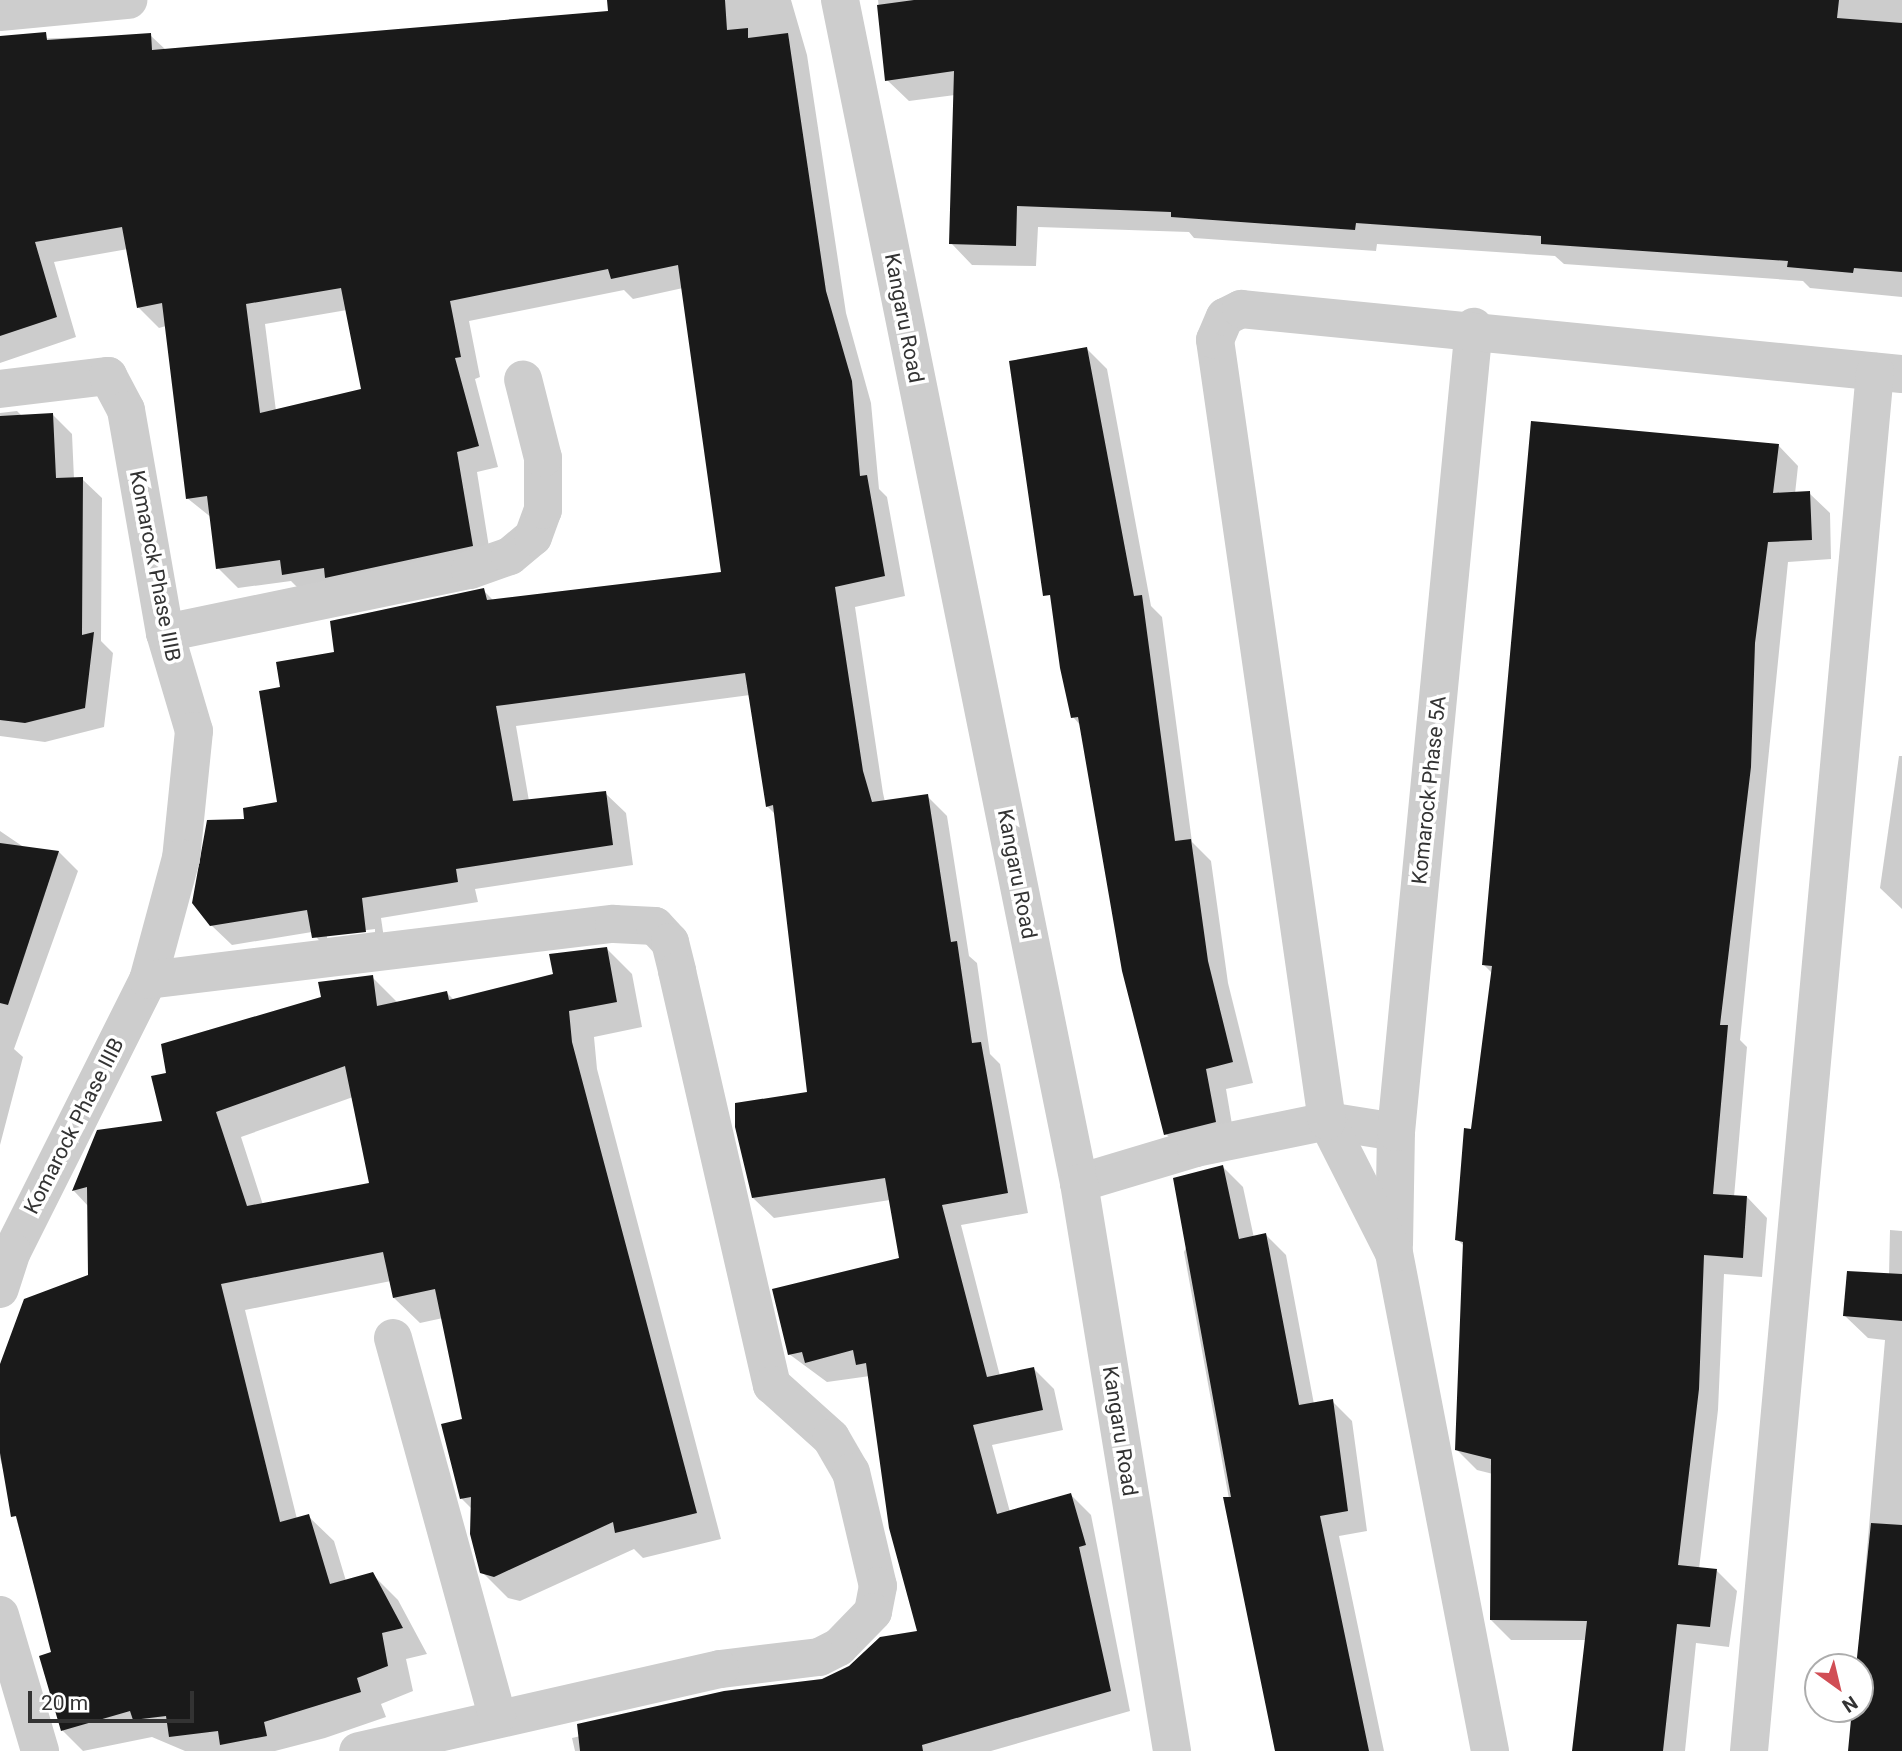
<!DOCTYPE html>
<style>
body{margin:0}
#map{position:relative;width:1902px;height:1751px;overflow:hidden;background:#fff;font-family:Roboto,sans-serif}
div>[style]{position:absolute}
.shadow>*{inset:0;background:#0003}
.building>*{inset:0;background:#1a1a1a}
.minor>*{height:38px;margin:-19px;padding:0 19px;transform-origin:19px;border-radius:19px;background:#cdcdcd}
.tertiary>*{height:38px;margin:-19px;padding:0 19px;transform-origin:19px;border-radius:19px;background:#cdcdcd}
span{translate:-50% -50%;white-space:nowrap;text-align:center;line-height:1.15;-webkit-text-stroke:7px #fff;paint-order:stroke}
.street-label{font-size:21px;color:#333}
.north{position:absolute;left:1804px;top:1653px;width:70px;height:70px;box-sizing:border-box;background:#fff;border:2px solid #adadad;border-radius:50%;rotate:146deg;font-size:19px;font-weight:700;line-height:28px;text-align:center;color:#333}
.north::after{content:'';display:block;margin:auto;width:24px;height:32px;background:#d14e55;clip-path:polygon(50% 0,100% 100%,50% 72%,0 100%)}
.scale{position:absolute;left:28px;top:1691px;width:166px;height:32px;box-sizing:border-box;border:4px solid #333;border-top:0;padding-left:9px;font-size:21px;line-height:24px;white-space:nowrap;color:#333;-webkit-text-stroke:5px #fff;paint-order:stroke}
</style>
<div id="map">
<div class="shadow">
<div style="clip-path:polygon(evenodd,608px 0,791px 0,807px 55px,846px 313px,871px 403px,879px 489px,887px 497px,905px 596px,855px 607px,883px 793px,885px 802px,927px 796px,947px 816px,969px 956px,977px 963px,990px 1054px,1000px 1064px,1028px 1213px,961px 1225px,1000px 1376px,1034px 1369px,1054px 1389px,1063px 1430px,992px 1445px,1010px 1512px,1071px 1495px,1091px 1515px,1130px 1711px,991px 1751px,575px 1751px,572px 1738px,823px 1680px,920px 1632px,870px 1376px,827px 1382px,789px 1354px,901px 1260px,890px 1200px,774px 1218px,753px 1198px,809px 1093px,776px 815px,767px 806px,750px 695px,516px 726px,529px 801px,605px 793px,626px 813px,633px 865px,475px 889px,478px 902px,381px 918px,386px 952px,334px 958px,312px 932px,232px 945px,211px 925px,247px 821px,279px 803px,282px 689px,336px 653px,483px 590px,494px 601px,723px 573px,683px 288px,633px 299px,624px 290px,469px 321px,480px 377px,475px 379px,498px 467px,477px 472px,492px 566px,304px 594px,291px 581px,238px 588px,218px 568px,212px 518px,187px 498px,166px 326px,159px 328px,139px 308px,128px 249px,54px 262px,76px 337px,0 363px,0 40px,150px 35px,166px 50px,610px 13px,608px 0,347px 310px,363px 391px,276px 411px,265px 324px,347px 310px,608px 0,375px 929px,375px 932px,327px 938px,327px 935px,375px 929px)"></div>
<div style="clip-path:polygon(878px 0,1902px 0,1902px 297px,1810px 288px,1803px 281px,1564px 264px,1555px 256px,1377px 244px,1376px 251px,1194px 238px,1189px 232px,1038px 227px,1036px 266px,972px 265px,951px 243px,955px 95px,909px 101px,887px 80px)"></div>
<div style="clip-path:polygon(1086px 348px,1107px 369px,1151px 606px,1162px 617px,1192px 842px,1211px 861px,1228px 983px,1253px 1083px,1226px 1089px,1235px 1142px,1186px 1154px,1166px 1134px,1081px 726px,1073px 717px)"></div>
<div style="clip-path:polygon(17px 411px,23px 417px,53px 415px,72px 434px,74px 479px,82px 479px,102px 498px,101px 641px,113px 653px,104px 727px,45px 742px,0 736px,0 413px)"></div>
<div style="clip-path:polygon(1778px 445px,1798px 466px,1795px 494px,1809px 493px,1830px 513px,1831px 559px,1788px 562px,1740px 1040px,1747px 1047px,1734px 1197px,1747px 1197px,1767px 1218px,1762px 1277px,1724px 1274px,1718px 1410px,1699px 1569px,1717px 1571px,1737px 1591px,1729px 1647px,1696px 1643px,1685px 1751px,1576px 1751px,1587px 1640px,1511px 1640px,1491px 1620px,1493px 1474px,1477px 1470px,1457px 1450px,1465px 1247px,1457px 1239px,1493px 974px,1484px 965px)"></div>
<div style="clip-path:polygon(1899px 756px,1902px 756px,1902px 909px,1880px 888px)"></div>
<div style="clip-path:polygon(0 831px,25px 848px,59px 852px,78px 871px,14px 1049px,23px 1057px,0 1145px)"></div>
<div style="clip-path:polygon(evenodd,607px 949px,632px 974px,642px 1027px,594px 1037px,597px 1069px,721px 1539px,643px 1558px,634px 1549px,520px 1601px,508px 1598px,482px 1572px,472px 1509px,462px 1499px,465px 1420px,443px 1318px,420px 1323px,394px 1298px,391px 1281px,245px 1310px,297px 1519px,308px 1516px,334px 1541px,346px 1581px,372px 1574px,398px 1600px,427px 1654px,406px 1659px,413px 1691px,381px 1704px,386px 1717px,325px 1738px,275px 1751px,185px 1751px,152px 1737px,83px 1751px,63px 1731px,41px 1657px,53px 1654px,0 1458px,0 1369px,90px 1276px,89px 1207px,74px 1191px,99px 1131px,164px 1122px,168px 1075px,372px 977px,398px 1003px,447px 993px,455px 1001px,555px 975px,607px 949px,353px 1097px,371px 1184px,263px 1205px,241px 1137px,353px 1097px)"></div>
<div style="clip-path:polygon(1223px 1167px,1243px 1187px,1254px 1238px,1266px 1235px,1286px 1255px,1314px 1404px,1332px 1401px,1352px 1421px,1367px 1531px,1339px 1536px,1384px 1751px,1275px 1751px,1184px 1252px)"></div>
<div style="clip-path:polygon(1890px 1230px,1902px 1231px,1902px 1751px,1850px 1751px,1854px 1709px,1860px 1709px,1857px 1667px,1885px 1340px,1868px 1338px,1845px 1316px,1889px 1275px)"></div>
</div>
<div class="building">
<div style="clip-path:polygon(evenodd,607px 0,725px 0,727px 30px,748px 28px,748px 38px,788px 33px,826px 291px,852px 381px,860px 476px,867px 475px,885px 576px,835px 587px,863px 771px,872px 802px,928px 794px,951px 942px,957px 941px,972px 1043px,981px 1042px,1008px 1193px,942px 1205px,987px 1377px,1034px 1367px,1043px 1410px,973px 1425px,997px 1514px,1071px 1493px,1086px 1545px,1079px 1547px,1111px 1691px,922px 1745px,923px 1751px,580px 1751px,577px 1724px,724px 1691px,822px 1679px,849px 1666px,880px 1637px,917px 1631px,889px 1528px,866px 1363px,856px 1365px,853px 1350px,805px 1363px,802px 1352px,788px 1355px,772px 1289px,899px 1258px,885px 1178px,752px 1198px,735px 1127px,735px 1103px,807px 1092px,773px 805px,766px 807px,745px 673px,496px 706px,513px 801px,606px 791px,613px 845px,456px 869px,458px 882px,362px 898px,366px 932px,312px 938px,307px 910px,210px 926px,192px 903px,207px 820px,244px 819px,243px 808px,277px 802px,259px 691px,280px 687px,276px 662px,334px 652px,330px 621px,484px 588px,487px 600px,721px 572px,678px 265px,611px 279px,608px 269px,450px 301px,461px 357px,455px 358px,479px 446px,457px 452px,473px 546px,325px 578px,324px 568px,282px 575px,280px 560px,216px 569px,207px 496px,186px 499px,162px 303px,137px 308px,122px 227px,35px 242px,57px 317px,0 336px,0 36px,46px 32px,47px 40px,151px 33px,152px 50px,608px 11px,607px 0,341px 288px,361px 389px,260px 413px,246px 304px,341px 288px)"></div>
<div style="clip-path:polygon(914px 0,1839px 0,1837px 18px,1902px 23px,1902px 272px,1854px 268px,1853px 273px,1787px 267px,1788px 261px,1541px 244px,1541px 236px,1356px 223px,1355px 230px,1171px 217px,1171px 212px,1017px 206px,1016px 246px,949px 244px,954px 71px,885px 81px,877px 5px)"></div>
<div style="clip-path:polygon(1087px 347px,1134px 596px,1142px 595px,1175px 841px,1191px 839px,1208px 961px,1233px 1062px,1206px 1069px,1216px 1122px,1164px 1135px,1122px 971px,1078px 717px,1071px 718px,1060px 668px,1050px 595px,1043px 596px,1009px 361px)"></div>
<div style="clip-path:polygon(53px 413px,56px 478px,83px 477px,82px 635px,94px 632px,85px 708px,25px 723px,0 720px,0 416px)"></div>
<div style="clip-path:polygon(1531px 421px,1779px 444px,1773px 493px,1810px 491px,1812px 540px,1768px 542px,1755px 643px,1751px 767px,1720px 1025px,1728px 1025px,1713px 1194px,1747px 1196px,1743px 1258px,1704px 1255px,1699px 1389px,1678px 1565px,1717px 1569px,1710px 1627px,1677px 1624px,1663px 1751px,1572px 1751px,1587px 1621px,1490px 1620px,1491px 1459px,1455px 1450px,1463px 1242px,1455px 1240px,1464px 1128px,1471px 1129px,1492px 966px,1482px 965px)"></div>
<div style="clip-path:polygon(0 843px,59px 851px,8px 1005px,0 1003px)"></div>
<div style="clip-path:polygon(evenodd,607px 947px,617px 1002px,569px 1011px,572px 1042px,697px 1513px,615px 1533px,613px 1522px,494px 1577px,480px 1573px,470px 1534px,471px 1497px,460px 1499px,441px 1424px,462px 1419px,435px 1289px,393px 1298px,383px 1252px,221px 1284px,280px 1522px,309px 1514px,330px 1584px,373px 1572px,403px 1628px,382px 1633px,388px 1666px,357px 1678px,361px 1692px,264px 1722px,267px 1736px,220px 1745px,218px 1731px,169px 1737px,166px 1716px,133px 1720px,130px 1711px,61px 1731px,39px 1656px,51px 1652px,16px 1516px,11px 1517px,0 1453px,0 1364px,24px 1299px,88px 1275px,87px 1187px,72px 1191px,97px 1130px,162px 1121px,151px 1076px,166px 1073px,161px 1044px,321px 997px,318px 982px,373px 975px,377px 1006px,447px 991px,449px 1000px,553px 974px,549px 954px,607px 947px,345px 1066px,369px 1183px,247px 1206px,216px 1112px,345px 1066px)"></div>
<div style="clip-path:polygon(1223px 1165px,1239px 1239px,1266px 1233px,1299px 1405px,1333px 1399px,1348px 1511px,1320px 1516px,1369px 1751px,1275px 1751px,1223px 1497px,1231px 1497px,1173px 1178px)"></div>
<div style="clip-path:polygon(1847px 1271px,1902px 1274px,1902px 1321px,1843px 1316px)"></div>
<div style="clip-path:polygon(1871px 1523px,1902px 1525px,1902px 1751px,1848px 1751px,1852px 1709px,1860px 1709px,1856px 1667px)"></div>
</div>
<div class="minor">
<div style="left:0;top:12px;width:129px;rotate:-5.4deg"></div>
<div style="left:0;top:389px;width:109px;rotate:-6.9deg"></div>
<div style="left:108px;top:376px;width:38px;rotate:62deg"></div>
<div style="left:126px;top:410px;width:226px;rotate:80.1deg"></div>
<div style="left:165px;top:633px;width:102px;rotate:73.5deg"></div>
<div style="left:194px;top:731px;width:128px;rotate:95.8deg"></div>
<div style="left:181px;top:858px;width:126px;rotate:105.1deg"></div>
<div style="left:148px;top:980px;width:303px;rotate:116.6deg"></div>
<div style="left:12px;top:1251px;width:40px;rotate:108deg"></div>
<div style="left:165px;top:633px;width:311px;rotate:-11.7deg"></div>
<div style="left:470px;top:570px;width:42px;rotate:-19.3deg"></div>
<div style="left:510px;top:556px;width:30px;rotate:-40deg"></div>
<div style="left:533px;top:537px;width:29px;rotate:-70deg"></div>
<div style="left:543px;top:510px;width:52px;rotate:-90deg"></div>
<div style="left:543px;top:458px;width:81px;rotate:-104.2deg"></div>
<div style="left:148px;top:980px;width:469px;rotate:-6.9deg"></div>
<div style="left:614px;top:924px;width:41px;rotate:2.8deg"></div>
<div style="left:655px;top:926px;width:22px;rotate:47deg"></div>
<div style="left:670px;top:942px;width:30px;rotate:76deg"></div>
<div style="left:677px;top:971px;width:425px;rotate:77.1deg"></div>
<div style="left:772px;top:1385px;width:79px;rotate:41.9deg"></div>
<div style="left:831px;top:1438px;width:39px;rotate:60deg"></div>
<div style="left:851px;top:1472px;width:117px;rotate:76.7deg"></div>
<div style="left:878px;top:1586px;width:26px;rotate:101deg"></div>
<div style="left:873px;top:1612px;width:49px;rotate:134.2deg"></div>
<div style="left:839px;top:1647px;width:22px;rotate:153deg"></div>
<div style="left:819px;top:1657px;width:100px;rotate:173.1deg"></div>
<div style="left:720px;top:1669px;width:371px;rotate:167.2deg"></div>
<div style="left:1079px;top:1183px;width:122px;rotate:-16.7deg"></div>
<div style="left:1196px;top:1148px;width:134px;rotate:-11.6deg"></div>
<div style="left:1327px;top:1121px;width:70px;rotate:9.1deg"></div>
<div style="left:1394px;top:1245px;width:113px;rotate:-89deg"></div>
<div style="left:1396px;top:1132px;width:809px;rotate:-84.47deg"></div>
<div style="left:393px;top:1338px;width:392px;rotate:74.6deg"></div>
<div style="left:0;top:1615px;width:142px;rotate:73.6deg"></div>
<div style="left:1490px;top:1751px;width:507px;rotate:-100.91deg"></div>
<div style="left:1394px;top:1253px;width:148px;rotate:-116.9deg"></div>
<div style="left:1327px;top:1121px;width:789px;rotate:-98.16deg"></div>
<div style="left:1215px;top:340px;width:25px;rotate:-67deg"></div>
<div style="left:1225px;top:317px;width:18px;rotate:-27deg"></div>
<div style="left:1241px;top:309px;width:664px;rotate:5.62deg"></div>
<div style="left:1749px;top:1751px;width:1385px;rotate:-84.78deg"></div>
</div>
<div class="tertiary">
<div style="left:840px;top:0;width:1207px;rotate:78.58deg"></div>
<div style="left:1079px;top:1183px;width:576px;rotate:80.7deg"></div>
</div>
<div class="street-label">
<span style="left:904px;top:318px;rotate:79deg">Kangaru Road</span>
<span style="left:155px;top:566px;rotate:79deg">Komarock Phase IIIB</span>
<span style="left:1429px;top:790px;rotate:-84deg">Komarock Phase 5A</span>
<span style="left:1017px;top:874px;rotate:79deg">Kangaru Road</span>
<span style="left:74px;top:1126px;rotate:-63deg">Komarock Phase IIIB</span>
<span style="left:1120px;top:1431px;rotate:81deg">Kangaru Road</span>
</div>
<div class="north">N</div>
<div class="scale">20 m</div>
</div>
